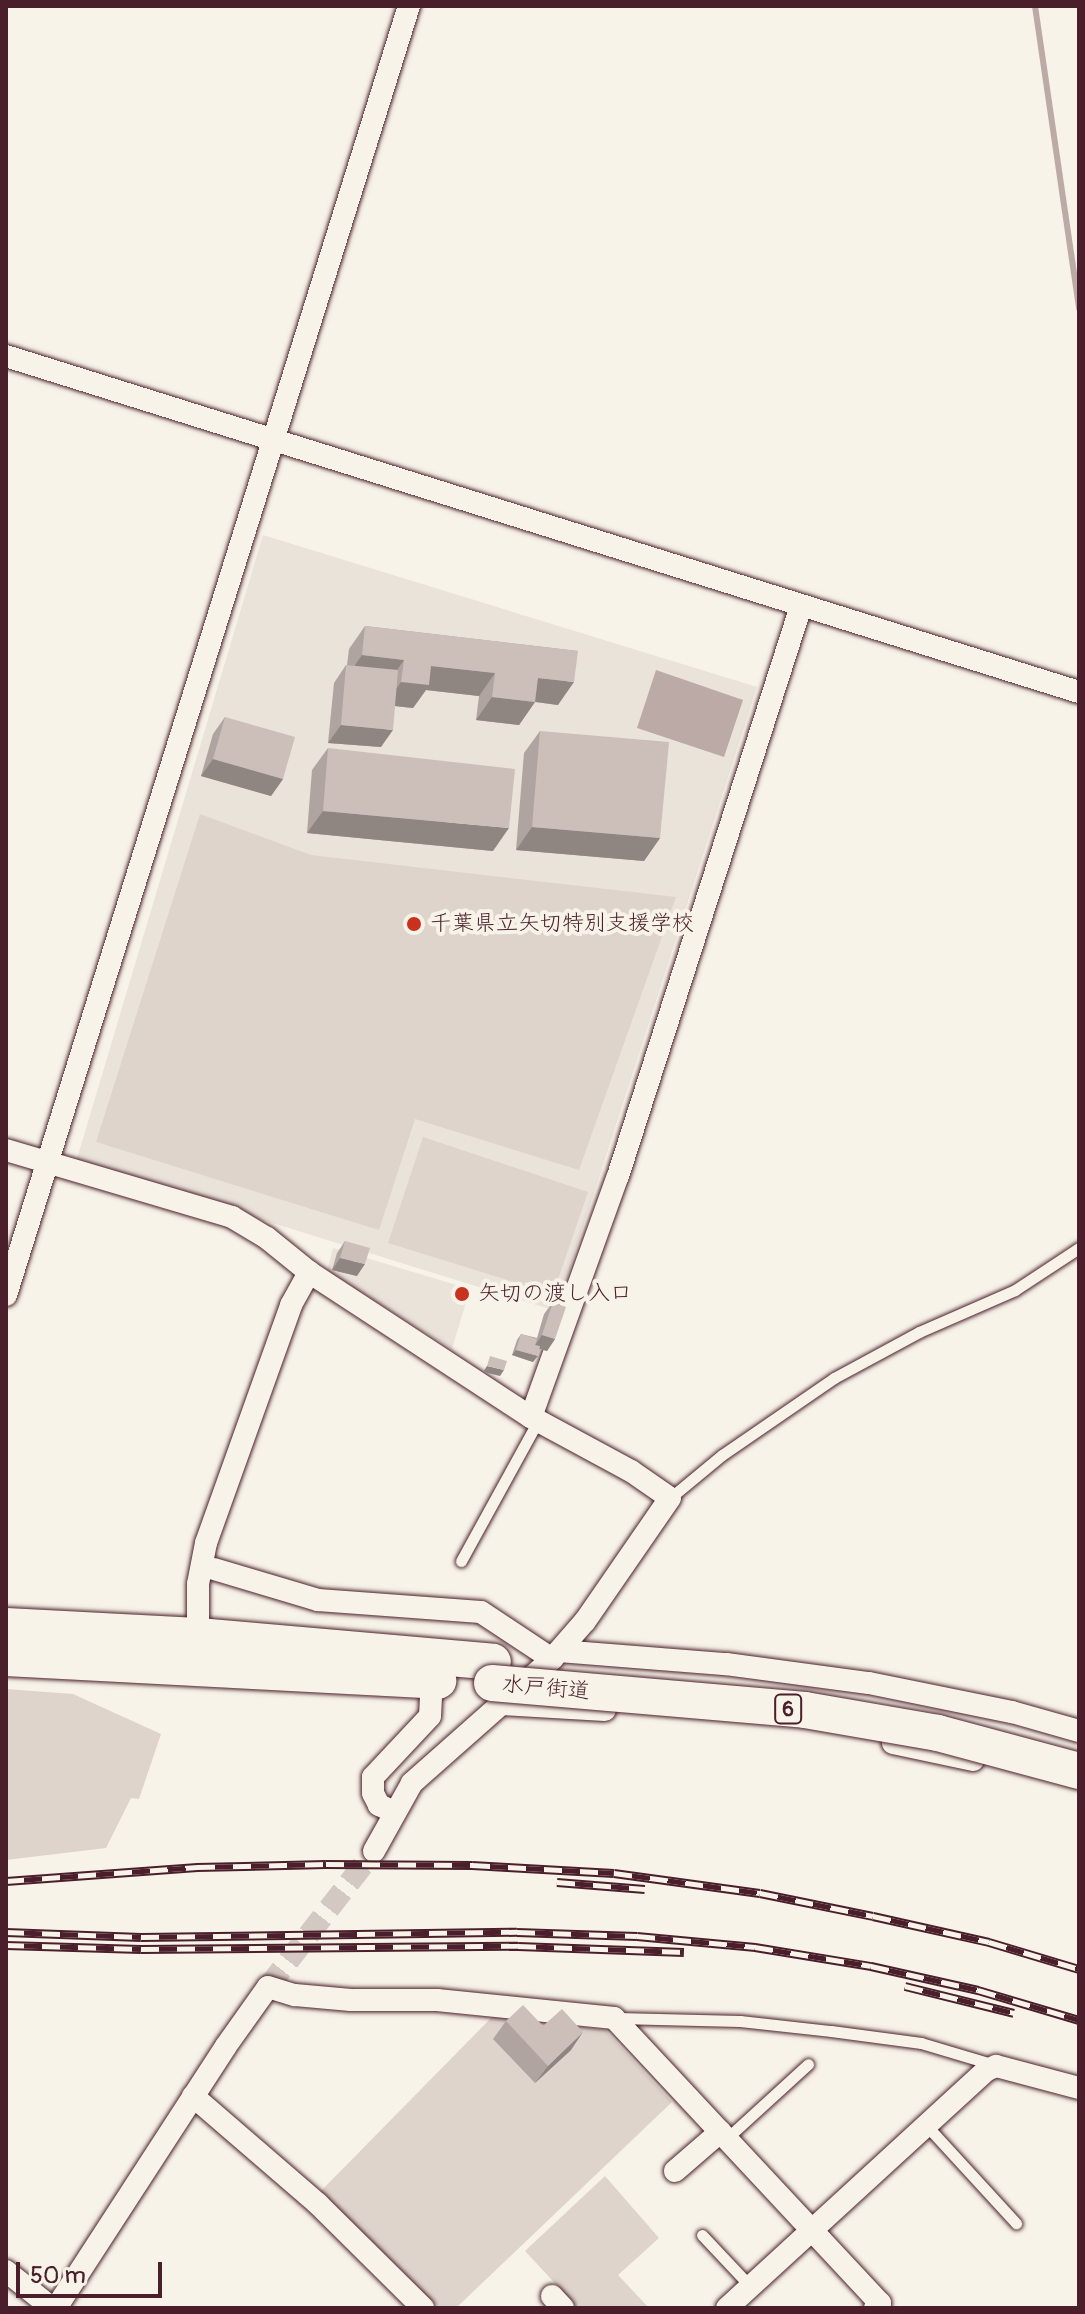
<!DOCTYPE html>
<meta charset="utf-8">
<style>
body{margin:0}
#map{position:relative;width:1085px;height:2314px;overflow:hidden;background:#f7f3e8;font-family:Pangolin,"Klee One",sans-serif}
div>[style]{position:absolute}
.built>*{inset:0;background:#eae3da}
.green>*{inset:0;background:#ded4cc}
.water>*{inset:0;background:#bcaaa7}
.stream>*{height:6px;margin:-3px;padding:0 3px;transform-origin:3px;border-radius:3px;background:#bcaaa7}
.minor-tunnel>*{height:22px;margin-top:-11px;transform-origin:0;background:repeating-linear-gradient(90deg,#d4c9c2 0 22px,transparent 0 33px)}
.roads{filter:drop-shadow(0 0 2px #4a1f2b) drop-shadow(0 0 2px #4a1f2b)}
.service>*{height:11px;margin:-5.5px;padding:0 5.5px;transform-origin:5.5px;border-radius:5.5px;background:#f7f3e8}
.minor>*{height:22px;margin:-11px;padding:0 11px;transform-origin:11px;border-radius:11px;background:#f7f3e8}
.trunk>*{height:36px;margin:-18px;padding:0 18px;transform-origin:18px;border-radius:18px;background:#f7f3e8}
.rail>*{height:9px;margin-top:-4.5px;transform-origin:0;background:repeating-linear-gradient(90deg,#f7f3e8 0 18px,#4a1f2b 0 36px);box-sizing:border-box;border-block:2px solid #4a1f2b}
.bridges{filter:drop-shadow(0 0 2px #4a1f2b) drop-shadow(0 0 2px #4a1f2b)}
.trunk-bridge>*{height:36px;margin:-18px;padding:0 18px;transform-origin:18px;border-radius:18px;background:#f7f3e8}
.wall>*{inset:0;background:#afa49f}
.shaded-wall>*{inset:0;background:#8f8682}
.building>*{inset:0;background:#ccbfb9}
.dots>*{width:22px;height:22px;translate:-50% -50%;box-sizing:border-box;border:4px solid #f7f3e8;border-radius:50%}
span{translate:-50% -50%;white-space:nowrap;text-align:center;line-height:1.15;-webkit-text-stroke:8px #f7f3e8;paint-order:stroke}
.shield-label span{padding:2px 6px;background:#f7f3e8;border:2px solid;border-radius:6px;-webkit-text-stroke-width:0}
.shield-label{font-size:20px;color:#4a1f2b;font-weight:700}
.poi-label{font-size:22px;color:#4a1f2b}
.left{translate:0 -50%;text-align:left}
.street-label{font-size:22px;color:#4a1f2b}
.frame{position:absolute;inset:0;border:8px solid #4a1f2b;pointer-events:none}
.scale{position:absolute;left:16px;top:2262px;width:146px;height:36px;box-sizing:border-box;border:4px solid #4a1f2b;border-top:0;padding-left:10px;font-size:24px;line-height:28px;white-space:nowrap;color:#4a1f2b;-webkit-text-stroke:6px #f7f3e8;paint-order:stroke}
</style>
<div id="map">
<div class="built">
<div style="clip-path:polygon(263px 535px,757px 687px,556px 1311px,76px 1162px)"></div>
<div style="clip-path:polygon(333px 1248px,470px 1289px,452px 1349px,327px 1271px)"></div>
</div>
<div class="green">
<div style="clip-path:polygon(200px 814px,311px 855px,676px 897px,579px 1170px,415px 1119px,379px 1230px,96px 1142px)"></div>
<div style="clip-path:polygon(423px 1137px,588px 1192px,553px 1294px,388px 1243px)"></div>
<div style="clip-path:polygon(6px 1689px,73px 1694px,161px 1734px,139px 1799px,131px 1798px,106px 1848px,6px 1860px)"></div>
<div style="clip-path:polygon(494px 2015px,605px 2030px,672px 2102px,456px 2308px,440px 2308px,317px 2195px)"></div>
<div style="clip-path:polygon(605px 2176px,659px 2238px,618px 2275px,649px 2308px,578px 2308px,525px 2251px)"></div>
</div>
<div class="water">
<div style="clip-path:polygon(656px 670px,743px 700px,724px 757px,637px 728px)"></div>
</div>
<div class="stream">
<div style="left:1035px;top:6px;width:306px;rotate:81.7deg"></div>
</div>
<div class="minor-tunnel">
<div style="left:268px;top:1987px;width:172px;rotate:-52.1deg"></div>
</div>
<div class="roads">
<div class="service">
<div style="left:670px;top:1498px;width:67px;rotate:-39.6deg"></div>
<div style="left:722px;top:1455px;width:136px;rotate:-34.5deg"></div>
<div style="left:834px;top:1378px;width:97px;rotate:-28.4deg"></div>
<div style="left:919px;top:1332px;width:105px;rotate:-23.6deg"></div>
<div style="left:1015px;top:1290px;width:77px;rotate:-33.3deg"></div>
<div style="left:461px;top:1561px;width:160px;rotate:-61.2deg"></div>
<div style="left:617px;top:2018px;width:123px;rotate:1.4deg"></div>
<div style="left:740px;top:2021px;width:92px;rotate:6.3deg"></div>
<div style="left:831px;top:2031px;width:91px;rotate:7.6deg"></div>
<div style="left:921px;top:2043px;width:77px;rotate:16.6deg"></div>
<div style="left:927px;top:2126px;width:132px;rotate:47.5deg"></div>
<div style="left:726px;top:2139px;width:111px;rotate:-42.4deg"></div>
<div style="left:702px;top:2235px;width:70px;rotate:46.7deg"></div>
</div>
<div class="minor">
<div style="left:6px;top:356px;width:1124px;rotate:17.39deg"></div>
<div style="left:6px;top:1150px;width:236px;rotate:16.5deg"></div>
<div style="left:232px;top:1217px;width:41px;rotate:31deg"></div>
<div style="left:267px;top:1238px;width:54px;rotate:39deg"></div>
<div style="left:309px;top:1272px;width:265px;rotate:33.2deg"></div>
<div style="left:531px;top:1417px;width:114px;rotate:28.4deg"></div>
<div style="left:631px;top:1471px;width:47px;rotate:34.7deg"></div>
<div style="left:670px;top:1498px;width:150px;rotate:124.6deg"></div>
<div style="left:585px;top:1621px;width:50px;rotate:131deg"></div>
<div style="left:552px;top:1659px;width:187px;rotate:138.5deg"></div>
<div style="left:412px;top:1783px;width:78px;rotate:119.2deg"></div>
<div style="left:6px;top:1295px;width:1351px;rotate:-72.64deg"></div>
<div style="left:531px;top:1417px;width:256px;rotate:-70.2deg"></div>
<div style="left:618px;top:1176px;width:599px;rotate:-72.2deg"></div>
<div style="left:214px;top:1569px;width:109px;rotate:16.6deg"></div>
<div style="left:318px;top:1600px;width:163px;rotate:4.2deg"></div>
<div style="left:481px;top:1612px;width:85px;rotate:33.5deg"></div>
<div style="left:198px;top:1636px;width:52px;rotate:-90deg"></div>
<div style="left:198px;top:1584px;width:42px;rotate:-79deg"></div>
<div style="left:206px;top:1543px;width:253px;rotate:-70.3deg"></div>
<div style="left:291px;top:1305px;width:38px;rotate:-61deg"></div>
<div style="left:559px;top:1651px;width:168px;rotate:4.5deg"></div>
<div style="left:726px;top:1664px;width:144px;rotate:7.6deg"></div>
<div style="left:869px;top:1683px;width:146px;rotate:11.5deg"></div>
<div style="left:1012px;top:1712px;width:70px;rotate:15.8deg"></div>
<div style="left:502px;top:1704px;width:103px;rotate:3.3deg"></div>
<div style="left:893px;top:1743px;width:82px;rotate:12deg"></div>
<div style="left:394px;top:1812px;width:17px;rotate:-155deg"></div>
<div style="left:379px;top:1805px;width:13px;rotate:-117deg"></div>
<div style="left:373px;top:1793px;width:16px;rotate:-90deg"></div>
<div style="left:373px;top:1777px;width:83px;rotate:-46.9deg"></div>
<div style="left:430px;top:1716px;width:36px;rotate:-87deg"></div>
<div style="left:193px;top:2096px;width:165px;rotate:40.8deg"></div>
<div style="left:318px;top:2204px;width:148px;rotate:44.7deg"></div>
<div style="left:675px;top:2171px;width:60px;rotate:-40.9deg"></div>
<div style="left:6px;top:2271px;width:59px;rotate:38.8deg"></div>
<div style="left:552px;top:2296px;width:16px;rotate:47deg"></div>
<div style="left:56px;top:2308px;width:312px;rotate:-57deg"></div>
<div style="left:226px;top:2046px;width:72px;rotate:-54.6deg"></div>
<div style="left:268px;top:1987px;width:28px;rotate:17deg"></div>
<div style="left:295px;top:1995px;width:56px;rotate:5.1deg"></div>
<div style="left:351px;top:2000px;width:86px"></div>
<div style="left:437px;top:2000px;width:178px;rotate:5.8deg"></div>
<div style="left:614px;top:2018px;width:390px;rotate:47deg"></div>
<div style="left:880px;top:2303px;width:7px;rotate:135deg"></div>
<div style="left:727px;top:2308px;width:352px;rotate:-42.5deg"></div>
<div style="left:987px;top:2070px;width:10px;rotate:-24deg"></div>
<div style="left:996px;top:2066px;width:86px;rotate:14.8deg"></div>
</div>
<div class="trunk">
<div style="left:6px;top:1626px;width:192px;rotate:3deg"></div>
<div style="left:198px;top:1636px;width:296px;rotate:5deg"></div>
<div style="left:6px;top:1658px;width:433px;rotate:3deg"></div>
</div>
</div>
<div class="rail">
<div style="left:6px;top:1881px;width:192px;rotate:-4.2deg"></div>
<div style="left:197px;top:1867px;width:129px;rotate:-1.3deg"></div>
<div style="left:326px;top:1864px;width:146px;rotate:0.4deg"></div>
<div style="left:472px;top:1865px;width:142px;rotate:3.2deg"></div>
<div style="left:614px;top:1873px;width:147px;rotate:7.8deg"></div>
<div style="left:760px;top:1893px;width:115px;rotate:11.5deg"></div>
<div style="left:873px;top:1916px;width:119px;rotate:12.6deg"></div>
<div style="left:989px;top:1942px;width:94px;rotate:16.7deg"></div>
<div style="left:557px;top:1882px;width:88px;rotate:4.5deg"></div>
<div style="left:6px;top:1932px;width:135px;rotate:2.1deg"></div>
<div style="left:141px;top:1937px;width:376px;rotate:-0.8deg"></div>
<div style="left:517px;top:1932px;width:120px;rotate:1.9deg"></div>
<div style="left:637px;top:1936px;width:119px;rotate:5.3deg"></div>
<div style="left:755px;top:1947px;width:118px;rotate:9.3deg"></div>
<div style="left:871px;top:1966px;width:110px;rotate:12.6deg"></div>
<div style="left:978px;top:1990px;width:105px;rotate:16.5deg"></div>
<div style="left:6px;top:1945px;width:135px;rotate:1.7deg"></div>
<div style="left:141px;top:1949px;width:377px;rotate:-0.5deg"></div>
<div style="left:518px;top:1946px;width:166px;rotate:2.1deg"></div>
<div style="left:905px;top:1986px;width:112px;rotate:13.9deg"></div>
</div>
<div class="bridges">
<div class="trunk-bridge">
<div style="left:492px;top:1683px;width:314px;rotate:4.9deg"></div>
<div style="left:805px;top:1710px;width:135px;rotate:9.8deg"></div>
<div style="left:938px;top:1733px;width:146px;rotate:15.1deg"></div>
</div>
</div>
<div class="wall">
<div style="clip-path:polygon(365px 626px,578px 651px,558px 705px,535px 702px,519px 725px,476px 720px,479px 696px,426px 690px,413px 708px,395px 706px,381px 747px,328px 743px,334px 683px,346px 665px,347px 665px,349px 649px)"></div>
<div style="clip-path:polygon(225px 717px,283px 779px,271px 796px,201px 776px,213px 734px)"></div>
<div style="clip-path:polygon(540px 731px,660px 838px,644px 861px,516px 850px,524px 753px)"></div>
<div style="clip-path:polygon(328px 748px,493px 851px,307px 833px,312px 770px)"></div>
<div style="clip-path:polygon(345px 1241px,357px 1276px,332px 1270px,337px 1253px)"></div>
<div style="clip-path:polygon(553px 1302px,555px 1339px,547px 1351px,540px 1349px,533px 1362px,512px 1355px,517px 1340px,521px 1334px,537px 1338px,544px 1314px)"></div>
<div style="clip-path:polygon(506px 2021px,543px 2026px,571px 2050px,535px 2083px,493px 2039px)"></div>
</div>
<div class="shaded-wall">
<div style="clip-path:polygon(362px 655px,404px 660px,388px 683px,346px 678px)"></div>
<div style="clip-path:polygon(431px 666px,495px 673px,479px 696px,426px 690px,413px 708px,385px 705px,401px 682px)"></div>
<div style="clip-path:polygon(538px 678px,574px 682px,558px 705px,522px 700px)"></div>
<div style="clip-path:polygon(492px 697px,535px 702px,519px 725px,476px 720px)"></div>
<div style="clip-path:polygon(341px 725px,393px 730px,381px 747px,328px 743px)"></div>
<div style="clip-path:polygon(213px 759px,283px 779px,271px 796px,201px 776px)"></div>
<div style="clip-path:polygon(323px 811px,509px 828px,493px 851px,307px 833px)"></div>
<div style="clip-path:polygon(532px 827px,660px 838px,644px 861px,516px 850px)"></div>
<div style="clip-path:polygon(340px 1258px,365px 1264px,357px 1276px,332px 1270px)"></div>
<div style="clip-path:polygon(542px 1335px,555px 1339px,547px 1351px,534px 1347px)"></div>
<div style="clip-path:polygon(516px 1350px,538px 1356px,533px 1362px,512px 1355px)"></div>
<div style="clip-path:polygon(487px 1366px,504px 1370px,500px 1376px,483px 1372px)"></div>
<div style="clip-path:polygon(583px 2032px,571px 2050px,535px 2083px,548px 2066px)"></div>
</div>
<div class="building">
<div style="clip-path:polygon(365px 626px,578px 651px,574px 682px,538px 678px,535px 702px,492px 697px,495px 673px,431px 666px,429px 685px,401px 682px,404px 660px,362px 655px)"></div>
<div style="clip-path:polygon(346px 665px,398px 670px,393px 730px,341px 725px)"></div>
<div style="clip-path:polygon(225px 717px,295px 737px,283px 779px,213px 759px)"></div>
<div style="clip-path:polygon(540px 731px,669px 742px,660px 838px,532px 827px)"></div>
<div style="clip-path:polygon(328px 748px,515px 769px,509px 828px,323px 811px)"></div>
<div style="clip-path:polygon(345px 1241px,370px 1248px,365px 1264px,340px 1258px)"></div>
<div style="clip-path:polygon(553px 1302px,566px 1307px,555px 1339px,542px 1335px)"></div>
<div style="clip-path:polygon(521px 1334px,537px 1339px,535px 1345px,540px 1346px,538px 1356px,516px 1350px)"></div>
<div style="clip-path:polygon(490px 1356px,507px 1361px,504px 1370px,487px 1366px)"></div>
<div style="clip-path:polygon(523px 2005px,543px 2026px,562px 2009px,583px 2032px,548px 2066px,506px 2021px)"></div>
</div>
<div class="dots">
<div style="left:414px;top:924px;background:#c8321e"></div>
<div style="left:462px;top:1294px;background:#c8321e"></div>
</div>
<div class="shield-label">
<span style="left:788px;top:1709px">6</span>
</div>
<div class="poi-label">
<span class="left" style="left:430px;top:924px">千葉県立矢切特別支援学校</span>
<span class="left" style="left:478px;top:1294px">矢切の渡し入口</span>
</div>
<div class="street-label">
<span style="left:546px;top:1688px;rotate:5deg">水戸街道</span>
</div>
<div class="frame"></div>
<div class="scale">50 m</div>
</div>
